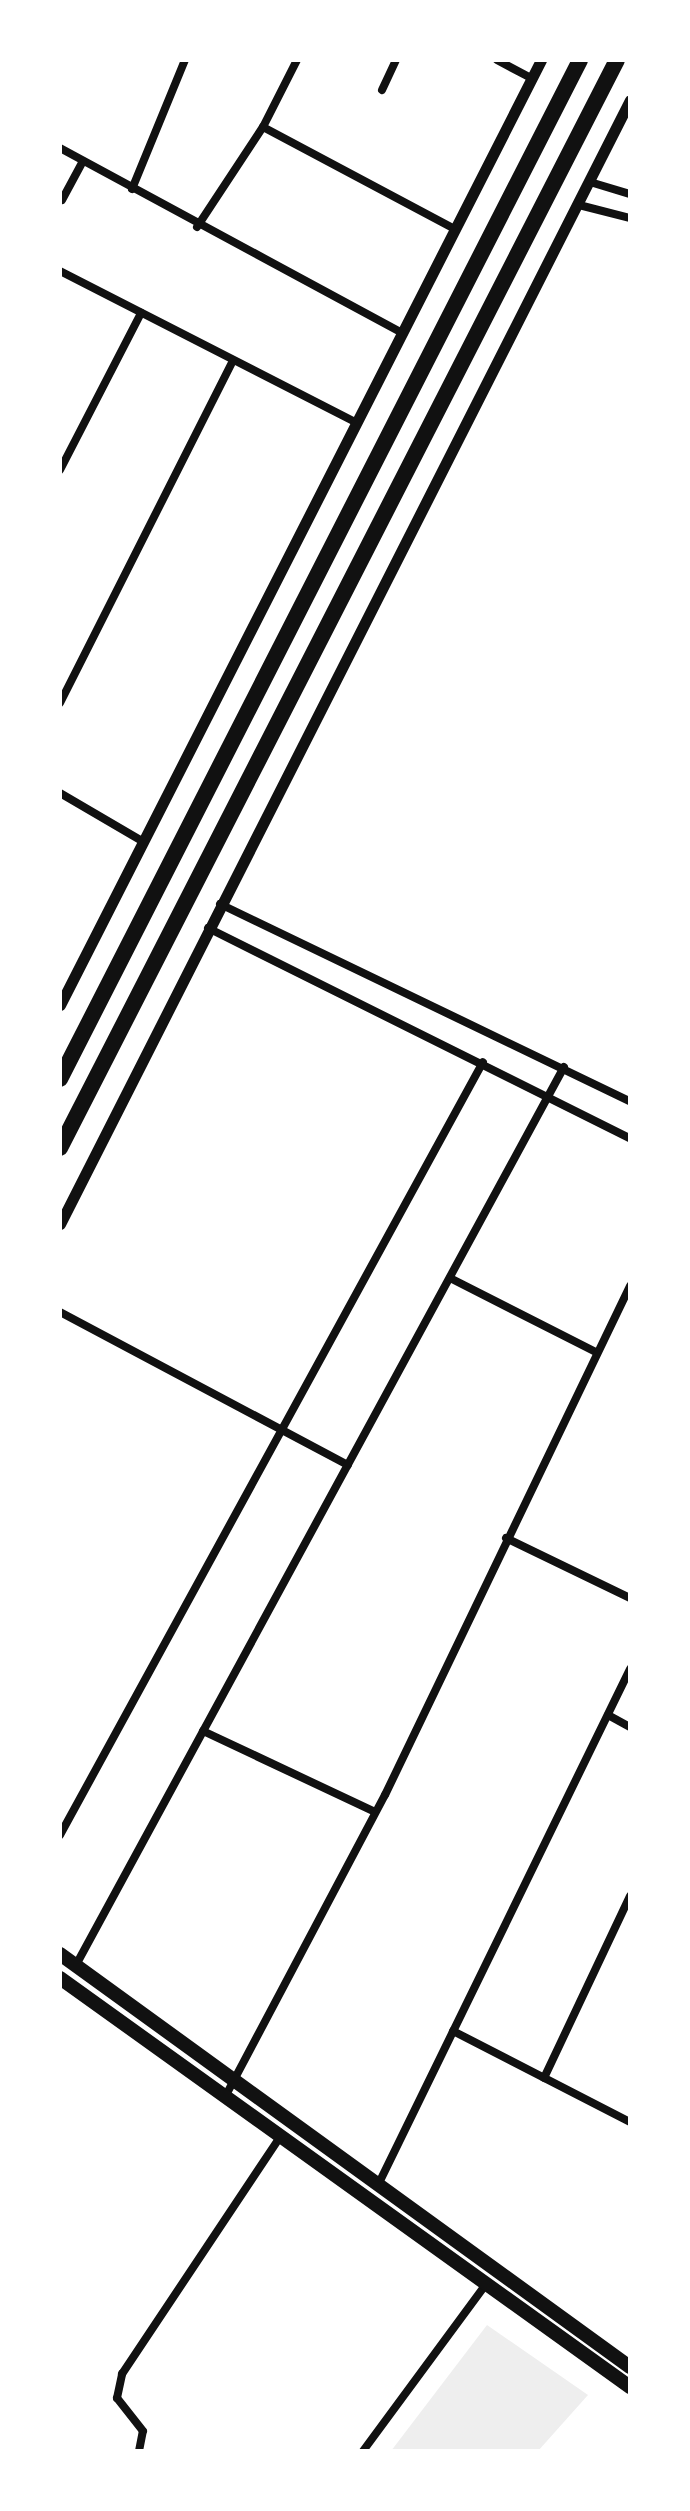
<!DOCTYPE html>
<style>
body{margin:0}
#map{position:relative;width:690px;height:2511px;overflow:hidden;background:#fff;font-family:"Noto Sans",sans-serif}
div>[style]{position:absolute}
.green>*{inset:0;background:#eee}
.minor>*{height:8px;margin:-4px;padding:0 4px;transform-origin:4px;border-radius:4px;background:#111}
.tertiary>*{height:11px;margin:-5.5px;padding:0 5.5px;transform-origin:5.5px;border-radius:5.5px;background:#111}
.primary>*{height:14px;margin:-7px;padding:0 7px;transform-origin:7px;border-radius:7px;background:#111}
.trunk>*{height:16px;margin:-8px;padding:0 8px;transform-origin:8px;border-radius:8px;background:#111}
span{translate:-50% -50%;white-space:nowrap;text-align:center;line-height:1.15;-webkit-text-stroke:8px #fff;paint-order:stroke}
.frame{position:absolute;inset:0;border:62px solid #fff;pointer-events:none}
</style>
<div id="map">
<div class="green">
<div style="clip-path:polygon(487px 2325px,588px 2395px,538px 2451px,391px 2451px)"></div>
</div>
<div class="minor">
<div style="left:497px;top:60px;width:38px;rotate:28deg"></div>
<div style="left:382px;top:90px;width:33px;rotate:-65deg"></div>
<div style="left:263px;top:127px;width:215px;rotate:28deg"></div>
<div style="left:60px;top:148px;width:387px;rotate:28.4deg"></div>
<div style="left:590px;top:182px;width:42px;rotate:16.7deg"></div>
<div style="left:132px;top:189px;width:139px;rotate:-67.7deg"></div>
<div style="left:62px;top:200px;width:44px;rotate:-61.7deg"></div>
<div style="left:579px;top:205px;width:53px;rotate:14.3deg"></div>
<div style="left:197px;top:227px;width:120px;rotate:-56.6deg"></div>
<div style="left:263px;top:127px;width:75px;rotate:-63.1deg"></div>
<div style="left:60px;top:271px;width:331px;rotate:27.1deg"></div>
<div style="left:60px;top:470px;width:177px;rotate:-62.7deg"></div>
<div style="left:60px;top:703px;width:384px;rotate:-63.2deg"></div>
<div style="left:60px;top:793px;width:95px;rotate:30.3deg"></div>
<div style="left:220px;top:904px;width:455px;rotate:25.7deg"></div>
<div style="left:208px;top:928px;width:471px;rotate:26.5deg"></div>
<div style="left:450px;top:1278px;width:164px;rotate:26.9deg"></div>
<div style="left:60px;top:1312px;width:326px;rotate:28deg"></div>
<div style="left:506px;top:1538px;width:138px;rotate:25.8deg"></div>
<div style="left:608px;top:1715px;width:25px;rotate:29deg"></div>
<div style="left:203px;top:1731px;width:190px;rotate:25.2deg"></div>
<div style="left:60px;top:1835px;width:881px;rotate:-61.31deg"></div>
<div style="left:76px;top:1965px;width:1022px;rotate:-61.48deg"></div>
<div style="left:453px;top:2031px;width:199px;rotate:27.2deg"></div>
<div style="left:544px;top:2078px;width:201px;rotate:-64.7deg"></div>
<div style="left:225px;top:2097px;width:342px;rotate:-62.1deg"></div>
<div style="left:385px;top:1795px;width:565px;rotate:-64.3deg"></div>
<div style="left:379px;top:2183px;width:572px;rotate:-63.97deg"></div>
<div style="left:139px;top:2451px;width:20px;rotate:-79deg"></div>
<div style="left:143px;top:2431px;width:42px;rotate:-128.2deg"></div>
<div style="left:117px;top:2398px;width:25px;rotate:-78deg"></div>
<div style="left:122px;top:2374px;width:285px;rotate:-56.3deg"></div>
<div style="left:363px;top:2451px;width:207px;rotate:-53.6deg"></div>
</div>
<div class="tertiary">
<div style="left:60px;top:1005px;width:1060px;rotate:-63.02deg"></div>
<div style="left:60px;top:1224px;width:1260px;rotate:-63.11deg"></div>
</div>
<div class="primary">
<div style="left:60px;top:1954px;width:704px;rotate:35.93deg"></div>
<div style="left:60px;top:1978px;width:702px;rotate:35.66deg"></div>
</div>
<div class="trunk">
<div style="left:60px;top:1079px;width:1144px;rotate:-62.96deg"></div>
<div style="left:60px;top:1148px;width:1222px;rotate:-62.89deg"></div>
</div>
<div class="frame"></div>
</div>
